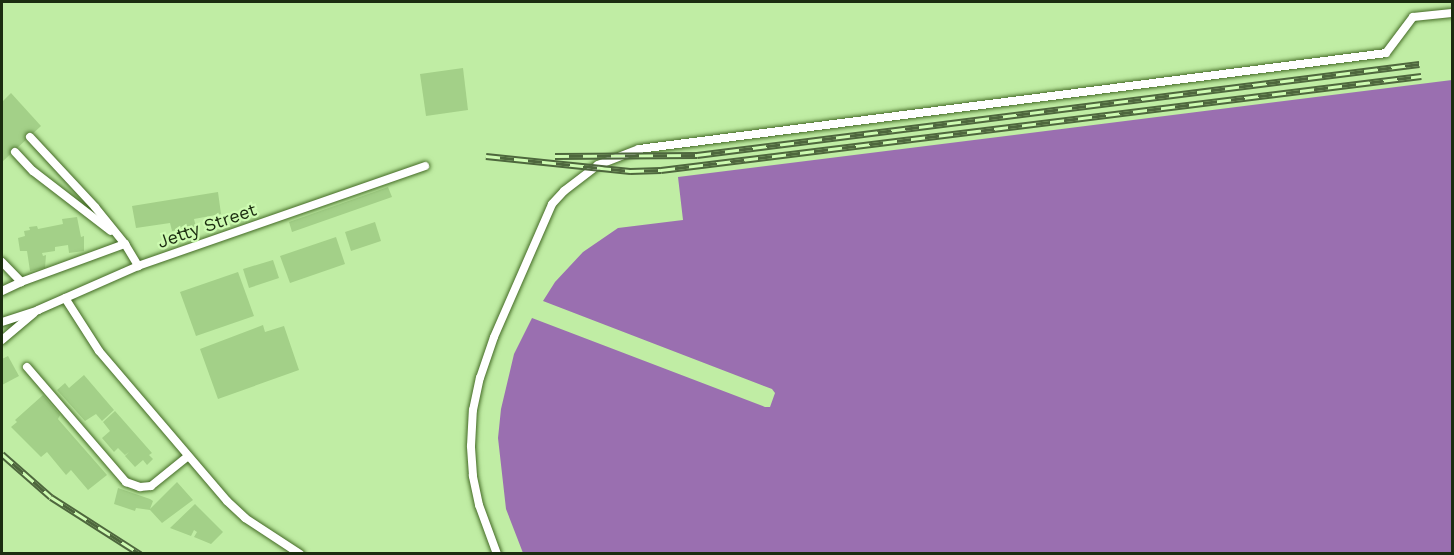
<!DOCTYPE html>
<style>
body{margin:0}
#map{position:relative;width:1454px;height:555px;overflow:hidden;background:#c0eda4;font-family:"Work Sans",sans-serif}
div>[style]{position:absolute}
.water>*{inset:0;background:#9a6fb0}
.building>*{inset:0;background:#a3d088}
.roads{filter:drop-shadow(0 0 2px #436a25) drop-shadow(0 0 2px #436a25)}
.lane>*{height:8px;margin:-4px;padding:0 4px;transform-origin:4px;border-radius:4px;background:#fff}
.rail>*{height:7px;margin-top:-3.5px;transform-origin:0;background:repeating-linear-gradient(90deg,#cdfbb1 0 14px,#4e673d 0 28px);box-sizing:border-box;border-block:2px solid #4e673d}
span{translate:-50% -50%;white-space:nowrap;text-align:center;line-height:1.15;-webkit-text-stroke:4.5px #cdfbb1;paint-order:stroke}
.street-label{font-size:18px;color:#1b2c10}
.frame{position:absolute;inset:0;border:3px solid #1b2c10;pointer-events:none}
</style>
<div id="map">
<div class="water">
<div style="clip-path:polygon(1452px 80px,1452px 553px,523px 553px,506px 509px,498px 438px,501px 409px,514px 354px,532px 318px,765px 407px,770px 407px,775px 393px,772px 389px,543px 301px,555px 282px,583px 252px,618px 228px,683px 220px,678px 177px)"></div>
</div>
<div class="building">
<div style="clip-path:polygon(463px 68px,468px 110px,426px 116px,420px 74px)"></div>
<div style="clip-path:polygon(11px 93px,41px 126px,2px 162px,2px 102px)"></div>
<div style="clip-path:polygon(388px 187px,392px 197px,292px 232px,289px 222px)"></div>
<div style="clip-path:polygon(218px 192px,221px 214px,194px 219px,196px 227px,172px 231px,170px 223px,136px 228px,132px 206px)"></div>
<div style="clip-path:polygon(77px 217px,81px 237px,84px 236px,84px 251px,69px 253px,68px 245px,55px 247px,55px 251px,42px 253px,43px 256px,46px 255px,45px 268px,30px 271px,27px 251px,20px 251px,18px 238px,25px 236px,24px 231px,30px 230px,29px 227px,37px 226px,38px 229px,63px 224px,62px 219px)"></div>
<div style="clip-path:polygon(375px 222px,381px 241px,351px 251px,345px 232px)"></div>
<div style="clip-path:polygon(336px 237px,345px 264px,290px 283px,280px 256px)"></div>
<div style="clip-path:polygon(273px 260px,279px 278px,249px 288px,243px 269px)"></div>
<div style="clip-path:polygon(238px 272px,254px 316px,196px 336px,180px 292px)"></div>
<div style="clip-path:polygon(263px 325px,265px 332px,284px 326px,299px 370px,218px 399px,200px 349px)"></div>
<div style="clip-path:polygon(8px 356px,19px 376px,2px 385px,2px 359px)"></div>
<div style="clip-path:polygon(84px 375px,114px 410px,102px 421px,96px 414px,85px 421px,57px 390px,65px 383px,69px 388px)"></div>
<div style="clip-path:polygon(43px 395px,60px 415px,58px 419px,107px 475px,88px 490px,71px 470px,66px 475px,47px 452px,41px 457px,11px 427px,17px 422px,15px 420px)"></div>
<div style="clip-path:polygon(115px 411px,152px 453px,149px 455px,153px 459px,147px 465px,143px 460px,135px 467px,125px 456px,129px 452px,125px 455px,118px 448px,114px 452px,102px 438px,110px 431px,103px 422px)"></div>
<div style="clip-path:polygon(177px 482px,193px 500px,162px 523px,150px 510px,136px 508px,135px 511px,114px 504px,118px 488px,150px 499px,153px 501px,150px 509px)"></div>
<div style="clip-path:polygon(195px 504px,223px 532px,211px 544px,194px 537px,197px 532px,194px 530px,191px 536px,170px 528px)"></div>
</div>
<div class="roads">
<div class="lane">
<div style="left:30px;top:137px;width:96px;rotate:47.1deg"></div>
<div style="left:95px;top:207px;width:48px;rotate:51deg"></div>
<div style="left:125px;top:244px;width:26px;rotate:59deg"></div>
<div style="left:15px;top:152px;width:26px;rotate:47deg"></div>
<div style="left:33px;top:171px;width:98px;rotate:37.6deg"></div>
<div style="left:2px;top:262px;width:28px;rotate:46deg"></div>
<div style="left:2px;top:291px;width:21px;rotate:-25deg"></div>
<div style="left:21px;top:282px;width:111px;rotate:-20.1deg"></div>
<div style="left:65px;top:298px;width:63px;rotate:57.3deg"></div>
<div style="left:99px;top:351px;width:197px;rotate:49.5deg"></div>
<div style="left:227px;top:501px;width:25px;rotate:43deg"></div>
<div style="left:245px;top:518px;width:66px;rotate:33.2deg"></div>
<div style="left:2px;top:322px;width:38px;rotate:-18deg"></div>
<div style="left:38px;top:310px;width:109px;rotate:-23.7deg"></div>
<div style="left:138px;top:266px;width:304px;rotate:-19.2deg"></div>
<div style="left:2px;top:340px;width:42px;rotate:-40.2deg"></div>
<div style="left:27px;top:367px;width:152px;rotate:49.3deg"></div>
<div style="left:126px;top:482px;width:15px;rotate:20deg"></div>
<div style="left:140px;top:487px;width:11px;rotate:-5deg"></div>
<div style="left:151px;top:486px;width:46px;rotate:-38.9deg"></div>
<div style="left:497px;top:554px;width:52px;rotate:-110.2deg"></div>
<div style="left:479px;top:505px;width:30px;rotate:-102deg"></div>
<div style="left:473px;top:476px;width:30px;rotate:-94deg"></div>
<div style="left:471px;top:446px;width:36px;rotate:-87deg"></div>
<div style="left:473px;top:410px;width:33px;rotate:-78deg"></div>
<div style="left:480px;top:378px;width:43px;rotate:-71.1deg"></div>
<div style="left:494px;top:337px;width:145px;rotate:-66.4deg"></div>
<div style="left:552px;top:204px;width:18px;rotate:-47deg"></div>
<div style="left:564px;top:191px;width:43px;rotate:-37.4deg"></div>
<div style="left:598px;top:165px;width:44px;rotate:-21.3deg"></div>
<div style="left:639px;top:149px;width:753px;rotate:-7.32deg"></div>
<div style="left:1386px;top:53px;width:45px;rotate:-53.1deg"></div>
<div style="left:1413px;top:17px;width:39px;rotate:-6deg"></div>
</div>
</div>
<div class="rail">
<div style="left:486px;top:156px;width:145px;rotate:5.9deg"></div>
<div style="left:630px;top:171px;width:31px;rotate:-2deg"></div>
<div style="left:661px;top:170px;width:766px;rotate:-7.05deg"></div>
<div style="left:555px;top:156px;width:142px;rotate:-0.4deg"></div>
<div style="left:697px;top:155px;width:728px;rotate:-7.18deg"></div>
<div style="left:2px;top:454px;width:65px;rotate:41.3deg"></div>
<div style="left:51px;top:497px;width:106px;rotate:32.6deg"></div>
</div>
<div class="street-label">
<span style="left:207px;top:226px;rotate:-19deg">Jetty Street</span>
</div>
<div class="frame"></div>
</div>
